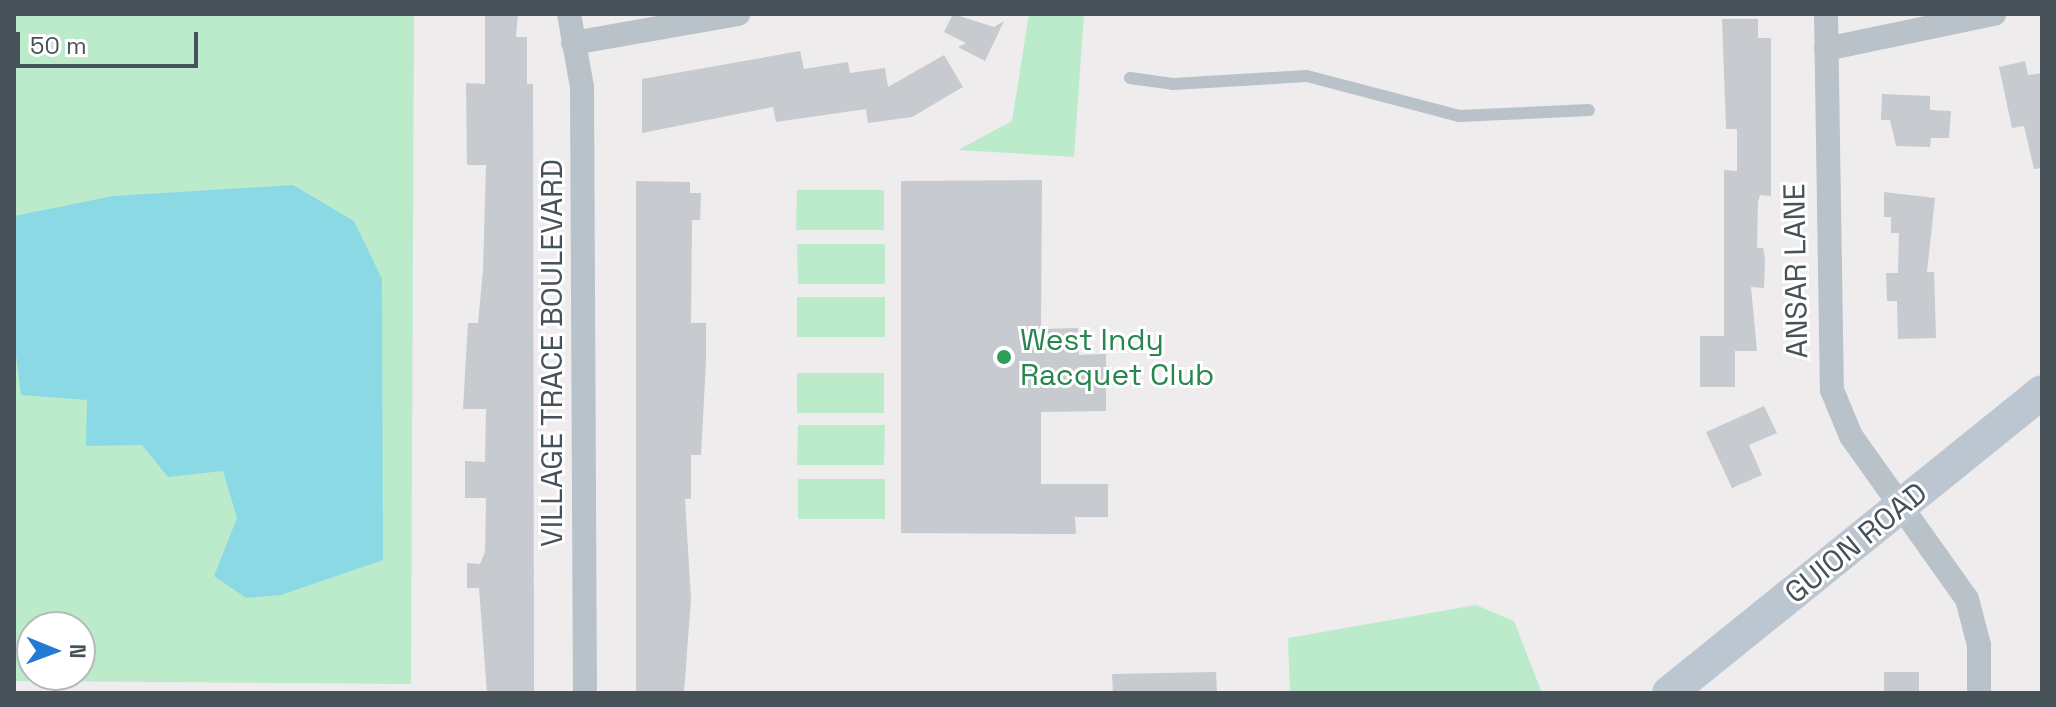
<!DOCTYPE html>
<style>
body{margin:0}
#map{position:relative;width:2056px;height:707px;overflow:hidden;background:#efeced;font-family:"Space Grotesk",sans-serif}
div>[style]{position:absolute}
.green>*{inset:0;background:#bcebcb}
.water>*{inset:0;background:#8cd9e6}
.building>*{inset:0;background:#c7cacf}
.lane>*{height:12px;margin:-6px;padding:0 6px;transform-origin:6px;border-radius:6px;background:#b8c2c8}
.street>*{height:24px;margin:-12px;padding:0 12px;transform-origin:12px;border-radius:12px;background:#b8c2c8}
.secondary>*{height:34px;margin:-17px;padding:0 17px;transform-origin:17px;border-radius:17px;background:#bbc6d0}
.dots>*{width:22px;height:22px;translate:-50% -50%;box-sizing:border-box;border:4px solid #fff;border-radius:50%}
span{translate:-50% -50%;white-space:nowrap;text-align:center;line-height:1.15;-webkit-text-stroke:6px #fff;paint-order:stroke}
.street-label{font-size:30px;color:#465158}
.leisure-label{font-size:30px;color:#27864d}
.left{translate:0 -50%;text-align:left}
.frame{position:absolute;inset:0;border:16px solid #465158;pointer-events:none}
.north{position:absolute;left:16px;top:611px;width:80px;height:80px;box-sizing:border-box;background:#fff;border:2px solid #b5b9bc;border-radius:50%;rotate:91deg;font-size:22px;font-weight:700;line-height:32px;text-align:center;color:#465158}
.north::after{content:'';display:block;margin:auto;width:28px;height:36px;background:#237ad2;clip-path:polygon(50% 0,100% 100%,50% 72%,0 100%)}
.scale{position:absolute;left:16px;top:32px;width:182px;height:36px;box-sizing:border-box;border:4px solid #465158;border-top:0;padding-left:10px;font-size:24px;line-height:28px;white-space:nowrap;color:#465158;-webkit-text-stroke:6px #fff;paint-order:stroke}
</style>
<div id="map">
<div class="green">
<div style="clip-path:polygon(evenodd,14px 14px,414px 14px,411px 684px,14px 681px,14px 14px,32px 627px,80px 627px,80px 675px,32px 675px,32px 627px)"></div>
<div style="clip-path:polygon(1029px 14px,1084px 14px,1074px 157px,958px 150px,1012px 121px)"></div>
<div style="clip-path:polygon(797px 190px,884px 190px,884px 230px,796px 230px)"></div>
<div style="clip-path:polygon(797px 244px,885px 244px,885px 284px,798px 284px)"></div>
<div style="clip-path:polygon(797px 297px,885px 297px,885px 337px,797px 337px)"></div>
<div style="clip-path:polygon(797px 373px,884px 373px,884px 413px,797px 413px)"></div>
<div style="clip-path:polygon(798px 425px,885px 425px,884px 465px,797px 465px)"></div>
<div style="clip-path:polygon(798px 479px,885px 479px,885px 519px,798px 519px)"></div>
<div style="clip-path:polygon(1476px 605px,1514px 621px,1542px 693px,1290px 693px,1288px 638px)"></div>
</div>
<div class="water">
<div style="clip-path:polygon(293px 185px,354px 221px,382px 279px,383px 560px,281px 595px,246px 598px,214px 576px,237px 518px,223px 471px,168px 477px,142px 445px,86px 446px,87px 400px,21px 395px,14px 339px,14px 216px,113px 196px)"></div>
</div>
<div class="building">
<div style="clip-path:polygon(485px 14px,518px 14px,516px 37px,527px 37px,527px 84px,533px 84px,534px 693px,487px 693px,479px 588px,467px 588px,467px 563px,480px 564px,485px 552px,486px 498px,465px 498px,465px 461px,485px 462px,486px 409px,463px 409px,468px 323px,478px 323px,483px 270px,486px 165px,467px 165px,466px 83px,485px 84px)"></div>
<div style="clip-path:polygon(953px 14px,994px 27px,1004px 21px,985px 61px,958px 47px,966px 43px,944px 32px)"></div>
<div style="clip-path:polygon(1722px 19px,1758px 19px,1758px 38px,1771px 38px,1771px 196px,1760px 195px,1758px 202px,1757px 248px,1763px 248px,1765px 259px,1764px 288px,1751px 287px,1757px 351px,1735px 351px,1735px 387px,1700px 387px,1700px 336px,1724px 336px,1724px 170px,1737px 171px,1737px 129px,1726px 129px)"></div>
<div style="clip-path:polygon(800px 51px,804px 69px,848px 62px,850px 73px,885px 68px,888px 87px,944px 55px,963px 87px,912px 117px,868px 123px,866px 109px,776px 122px,773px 107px,642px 133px,642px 79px)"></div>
<div style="clip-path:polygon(2025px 61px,2028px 75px,2042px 73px,2042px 168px,2034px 169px,2024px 126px,2012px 128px,1999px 67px)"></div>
<div style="clip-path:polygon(1882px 94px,1930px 96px,1930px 110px,1951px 111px,1949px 138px,1931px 138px,1930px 147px,1896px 146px,1890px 120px,1881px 120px)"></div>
<div style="clip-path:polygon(1042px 180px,1041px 329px,1078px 328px,1079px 355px,1106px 354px,1106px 411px,1041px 412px,1041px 484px,1108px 484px,1108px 517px,1075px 517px,1076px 534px,901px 533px,901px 181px)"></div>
<div style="clip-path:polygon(636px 181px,690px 182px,690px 193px,701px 193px,700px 220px,692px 220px,691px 323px,706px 323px,706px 362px,701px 455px,691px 455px,691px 499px,685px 499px,691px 599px,684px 693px,636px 693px)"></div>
<div style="clip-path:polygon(1884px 192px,1935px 198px,1927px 272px,1934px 272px,1936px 338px,1898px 339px,1897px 301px,1887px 301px,1886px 273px,1898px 273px,1899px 233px,1891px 233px,1891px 217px,1884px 217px)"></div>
<div style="clip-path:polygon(1764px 406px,1777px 433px,1749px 445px,1762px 475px,1732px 488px,1706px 432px)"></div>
<div style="clip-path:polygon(1216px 672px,1217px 693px,1113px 693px,1112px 674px)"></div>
<div style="clip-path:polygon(1884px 672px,1919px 672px,1919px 693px,1884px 693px)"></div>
</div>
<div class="lane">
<div style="left:1130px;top:78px;width:43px;rotate:7.9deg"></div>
<div style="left:1173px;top:84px;width:134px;rotate:-3.4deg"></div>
<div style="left:1307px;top:76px;width:157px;rotate:14.7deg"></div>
<div style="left:1459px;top:116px;width:130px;rotate:-2.6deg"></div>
</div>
<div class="street">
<div style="left:569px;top:14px;width:74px;rotate:79.9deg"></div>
<div style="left:582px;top:87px;width:606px;rotate:89.72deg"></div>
<div style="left:1826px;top:14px;width:376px;rotate:89.1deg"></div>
<div style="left:1832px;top:390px;width:50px;rotate:67.6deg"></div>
<div style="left:1851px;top:436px;width:200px;rotate:54.6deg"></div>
<div style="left:1967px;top:599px;width:48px;rotate:75.4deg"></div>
<div style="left:1979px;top:645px;width:48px;rotate:90deg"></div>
<div style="left:573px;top:43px;width:168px;rotate:-10deg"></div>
<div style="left:1826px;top:49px;width:172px;rotate:-11.8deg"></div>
</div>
<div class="secondary">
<div style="left:1669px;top:693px;width:479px;rotate:-38.9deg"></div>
</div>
<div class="dots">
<div style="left:1004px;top:357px;background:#2e9e5b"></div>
</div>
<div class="street-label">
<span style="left:1796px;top:271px;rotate:-91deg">ANSAR LANE</span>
<span style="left:552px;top:353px;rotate:-90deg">VILLAGE TRACE BOULEVARD</span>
<span style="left:1856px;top:543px;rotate:-39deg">GUION ROAD</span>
</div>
<div class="leisure-label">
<span class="left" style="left:1020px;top:357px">West Indy<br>Racquet Club</span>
</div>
<div class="frame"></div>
<div class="north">N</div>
<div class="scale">50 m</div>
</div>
